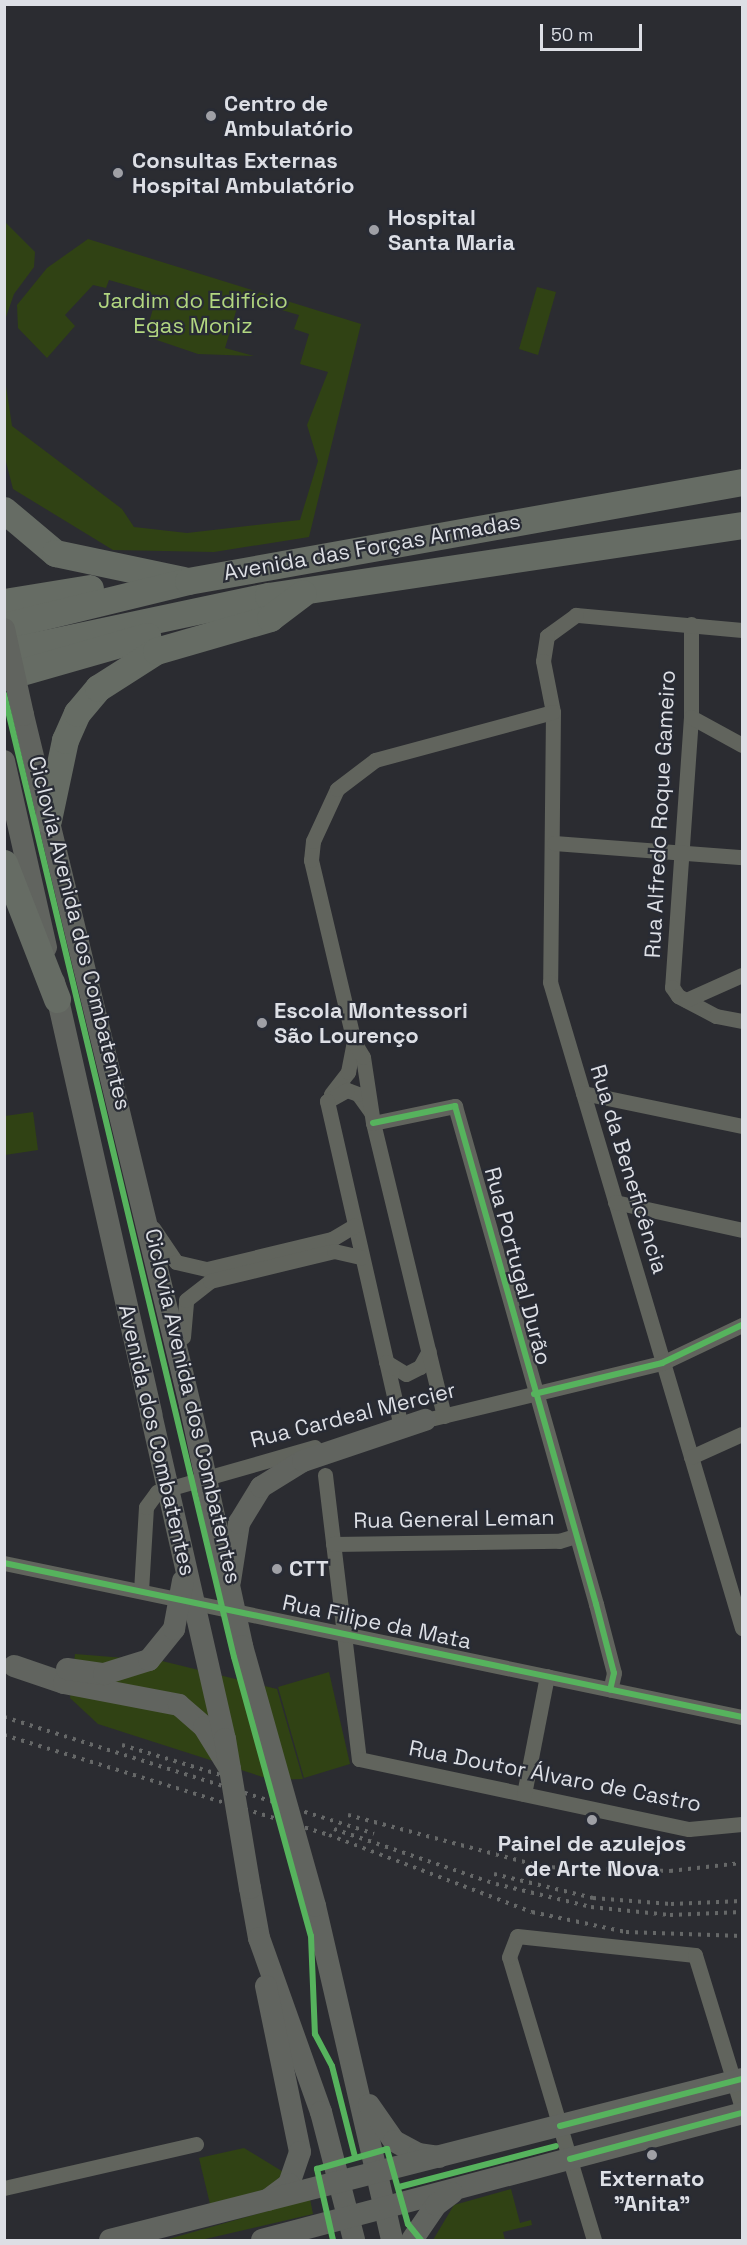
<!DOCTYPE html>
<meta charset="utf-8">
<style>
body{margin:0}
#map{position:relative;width:747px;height:2245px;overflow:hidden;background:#2b2c31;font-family:"Space Grotesk",sans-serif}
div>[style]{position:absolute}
.green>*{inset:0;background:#304214}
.street>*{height:15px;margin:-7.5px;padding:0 7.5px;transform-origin:7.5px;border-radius:7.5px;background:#61645d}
.primary>*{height:22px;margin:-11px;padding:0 11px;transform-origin:11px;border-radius:11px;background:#61645f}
.highway>*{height:27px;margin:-13.5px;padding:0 13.5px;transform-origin:13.5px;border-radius:13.5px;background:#666c64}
.rail>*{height:4px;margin-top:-2px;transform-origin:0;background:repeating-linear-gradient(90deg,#666868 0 3px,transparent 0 9px)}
.primary-bridge>*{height:22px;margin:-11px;padding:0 11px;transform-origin:11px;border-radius:11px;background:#61645f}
.cycleway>*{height:6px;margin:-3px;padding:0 3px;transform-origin:3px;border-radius:3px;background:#56b35d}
.dots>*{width:16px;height:16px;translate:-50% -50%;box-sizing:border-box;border:3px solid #282b34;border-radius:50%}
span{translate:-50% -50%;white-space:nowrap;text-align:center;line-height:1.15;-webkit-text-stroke:4.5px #282b34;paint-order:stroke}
.poi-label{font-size:22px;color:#dddfe5;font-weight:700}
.left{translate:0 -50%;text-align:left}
.park-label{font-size:22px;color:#b2d680}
.street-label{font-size:22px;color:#dddfe5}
.frame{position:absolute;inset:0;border:6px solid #dddfe5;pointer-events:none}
.scale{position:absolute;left:540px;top:24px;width:102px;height:27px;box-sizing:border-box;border:3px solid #dddfe5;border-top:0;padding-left:8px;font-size:18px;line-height:21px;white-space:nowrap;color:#dddfe5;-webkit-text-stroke:4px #282b34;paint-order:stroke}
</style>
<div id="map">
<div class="green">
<div style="clip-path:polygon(5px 222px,35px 252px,34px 267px,14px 294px,5px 320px)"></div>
<div style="clip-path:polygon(88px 239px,361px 324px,309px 537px,214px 552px,113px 550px,13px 489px,5px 458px,5px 379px,12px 426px,122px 509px,134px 527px,187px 533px,300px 520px,318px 461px,307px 425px,328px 372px,300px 364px,309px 334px,294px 329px,299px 315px,240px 298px,225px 348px,254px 356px,198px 354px,145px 336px,155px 302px,142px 298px,144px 290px,109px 280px,106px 288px,93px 285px,65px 315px,75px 326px,47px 358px,18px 328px,17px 305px,47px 268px)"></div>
<div style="clip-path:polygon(537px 287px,556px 292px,538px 355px,519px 349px)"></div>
<div style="clip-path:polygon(33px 1112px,38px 1150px,5px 1155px,5px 1116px)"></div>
<div style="clip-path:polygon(75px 1654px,162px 1661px,277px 1689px,303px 1779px,272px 1780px,98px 1724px,70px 1698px)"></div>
<div style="clip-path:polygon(329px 1672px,350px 1764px,304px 1778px,278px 1687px)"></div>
<div style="clip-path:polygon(244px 2148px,285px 2173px,271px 2188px,210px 2204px,199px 2158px)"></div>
<div style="clip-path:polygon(511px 2189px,520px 2223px,531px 2220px,532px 2225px,503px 2232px,505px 2240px,433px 2240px,454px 2205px)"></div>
<div style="clip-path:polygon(310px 2199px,313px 2214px,201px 2240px,165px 2240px)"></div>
</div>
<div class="street">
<div style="left:691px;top:624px;width:93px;rotate:90deg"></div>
<div style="left:691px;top:717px;width:271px;rotate:94deg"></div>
<div style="left:672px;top:987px;width:11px;rotate:56deg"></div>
<div style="left:678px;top:996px;width:43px;rotate:27.8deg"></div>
<div style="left:716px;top:1016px;width:26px;rotate:11deg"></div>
<div style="left:742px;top:630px;width:167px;rotate:-174.8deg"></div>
<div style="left:576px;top:615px;width:36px;rotate:144deg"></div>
<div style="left:547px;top:636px;width:25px;rotate:99deg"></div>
<div style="left:543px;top:661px;width:52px;rotate:78.9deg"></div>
<div style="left:553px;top:712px;width:270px;rotate:90.6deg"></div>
<div style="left:550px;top:982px;width:674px;rotate:73.45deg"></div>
<div style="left:691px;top:717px;width:58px;rotate:28.8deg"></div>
<div style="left:554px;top:843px;width:189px;rotate:4.3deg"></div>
<div style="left:686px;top:1000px;width:61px;rotate:-24.1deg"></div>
<div style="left:583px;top:1093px;width:162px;rotate:11.7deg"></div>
<div style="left:331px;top:1094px;width:28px;rotate:-52deg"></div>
<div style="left:348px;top:1072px;width:31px;rotate:-79deg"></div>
<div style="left:371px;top:1112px;width:22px;rotate:-126deg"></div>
<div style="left:358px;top:1094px;width:12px;rotate:-160deg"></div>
<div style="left:347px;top:1090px;width:23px;rotate:151deg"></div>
<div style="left:327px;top:1101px;width:333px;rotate:77.2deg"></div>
<div style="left:373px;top:1123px;width:84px;rotate:-11.7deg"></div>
<div style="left:455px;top:1106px;width:518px;rotate:74.19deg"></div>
<div style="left:596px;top:1604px;width:71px;rotate:75.4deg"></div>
<div style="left:614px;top:1673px;width:17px;rotate:103deg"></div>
<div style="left:615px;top:1202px;width:130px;rotate:12.4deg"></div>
<div style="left:153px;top:1228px;width:41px;rotate:55.9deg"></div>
<div style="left:176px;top:1262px;width:32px;rotate:13deg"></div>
<div style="left:207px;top:1269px;width:129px;rotate:-13.5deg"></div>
<div style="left:332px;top:1239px;width:26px;rotate:-31deg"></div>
<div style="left:183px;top:1337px;width:37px;rotate:-85deg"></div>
<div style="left:186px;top:1300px;width:31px;rotate:-38deg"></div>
<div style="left:210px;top:1281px;width:128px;rotate:-13.6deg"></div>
<div style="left:334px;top:1251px;width:28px;rotate:13deg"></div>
<div style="left:386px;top:1362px;width:23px;rotate:31deg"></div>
<div style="left:406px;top:1374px;width:16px;rotate:-27deg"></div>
<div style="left:420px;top:1367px;width:18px;rotate:-61deg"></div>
<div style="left:444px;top:1416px;width:301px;rotate:-103.6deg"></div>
<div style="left:373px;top:1123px;width:67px;rotate:-98.6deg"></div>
<div style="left:363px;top:1057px;width:17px;rotate:-121deg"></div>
<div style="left:354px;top:1042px;width:187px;rotate:-103.3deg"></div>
<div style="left:311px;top:860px;width:19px;rotate:-84deg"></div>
<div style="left:313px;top:841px;width:57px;rotate:-65.2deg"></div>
<div style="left:337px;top:789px;width:48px;rotate:-37.3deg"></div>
<div style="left:375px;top:760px;width:184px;rotate:-15.1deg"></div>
<div style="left:434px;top:1418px;width:235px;rotate:-13.6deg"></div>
<div style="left:662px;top:1363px;width:89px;rotate:-25.4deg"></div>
<div style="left:691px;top:1457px;width:56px;rotate:-24.3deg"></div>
<div style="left:325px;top:1475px;width:286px;rotate:83.2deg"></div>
<div style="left:359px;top:1759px;width:337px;rotate:12deg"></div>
<div style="left:689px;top:1829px;width:53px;rotate:-5.4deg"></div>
<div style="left:333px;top:1544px;width:226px;rotate:-0.8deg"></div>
<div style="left:559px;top:1541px;width:17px;rotate:-17deg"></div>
<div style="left:4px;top:1563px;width:754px;rotate:11.79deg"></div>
<div style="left:141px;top:1591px;width:84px;rotate:-86.6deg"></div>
<div style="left:146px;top:1507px;width:19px;rotate:-54deg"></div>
<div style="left:157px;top:1492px;width:164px;rotate:-15.9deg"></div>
<div style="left:524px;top:1794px;width:120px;rotate:-79deg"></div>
<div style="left:4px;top:2188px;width:197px;rotate:-12.9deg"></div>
<div style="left:594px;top:2240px;width:295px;rotate:-106.7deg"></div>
<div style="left:509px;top:1957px;width:22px;rotate:-69deg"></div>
<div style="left:517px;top:1936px;width:179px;rotate:6.1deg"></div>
<div style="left:695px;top:1955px;width:160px;rotate:72.9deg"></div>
</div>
<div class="primary">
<div style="left:23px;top:715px;width:710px;rotate:76.39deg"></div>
<div style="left:4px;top:761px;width:191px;rotate:77.3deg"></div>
<div style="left:54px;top:982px;width:443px;rotate:77.3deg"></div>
<div style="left:230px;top:1581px;width:59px;rotate:-81.2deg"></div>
<div style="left:239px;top:1523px;width:42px;rotate:-58.6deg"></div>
<div style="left:261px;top:1487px;width:49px;rotate:-31.8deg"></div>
<div style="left:303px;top:1461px;width:129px;rotate:-18.6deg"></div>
<div style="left:14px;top:1666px;width:53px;rotate:18.8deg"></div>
<div style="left:64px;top:1683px;width:117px;rotate:10.8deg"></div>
<div style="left:179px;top:1705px;width:33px;rotate:41deg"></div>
<div style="left:204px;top:1727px;width:49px;rotate:58.2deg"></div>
<div style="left:250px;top:1888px;width:51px;rotate:79.8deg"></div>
<div style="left:259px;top:1938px;width:185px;rotate:70.4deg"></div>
<div style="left:321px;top:2112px;width:132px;rotate:75.5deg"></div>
<div style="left:315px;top:1906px;width:343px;rotate:77deg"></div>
<div style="left:266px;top:1986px;width:169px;rotate:78.4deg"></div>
<div style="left:300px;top:2152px;width:34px;rotate:109deg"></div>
<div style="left:289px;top:2184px;width:26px;rotate:143deg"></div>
<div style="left:369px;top:2105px;width:44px;rotate:55.2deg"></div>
<div style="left:394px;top:2141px;width:27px;rotate:28deg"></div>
<div style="left:418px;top:2154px;width:21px;rotate:8deg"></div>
<div style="left:110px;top:2240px;width:652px;rotate:-14.29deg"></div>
<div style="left:262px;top:2240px;width:497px;rotate:-14.8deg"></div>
<div style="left:412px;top:2240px;width:42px;rotate:-55.6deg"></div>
<div style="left:436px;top:2205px;width:20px;rotate:-37deg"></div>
</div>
<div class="highway">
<div style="left:4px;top:510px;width:67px;rotate:40.1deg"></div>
<div style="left:55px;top:553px;width:131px;rotate:11.9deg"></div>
<div style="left:4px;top:602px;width:87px;rotate:-9.2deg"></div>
<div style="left:4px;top:626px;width:189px;rotate:-13.7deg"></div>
<div style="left:188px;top:581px;width:563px;rotate:-10.13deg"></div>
<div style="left:4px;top:652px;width:270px;rotate:-12deg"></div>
<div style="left:268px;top:596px;width:479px;rotate:-8.5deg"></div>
<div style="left:4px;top:677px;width:149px;rotate:-16deg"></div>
<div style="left:48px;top:820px;width:82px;rotate:-78deg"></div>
<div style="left:65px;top:740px;width:30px;rotate:-66deg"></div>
<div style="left:77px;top:713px;width:33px;rotate:-50deg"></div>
<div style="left:98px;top:688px;width:69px;rotate:-32.5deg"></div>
<div style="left:156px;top:651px;width:119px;rotate:-16.1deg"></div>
<div style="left:270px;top:618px;width:41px;rotate:-37.1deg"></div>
<div style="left:4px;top:863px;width:146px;rotate:68.7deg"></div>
</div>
<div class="rail">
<div style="left:4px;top:1717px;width:388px;rotate:17.5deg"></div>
<div style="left:4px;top:1735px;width:340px;rotate:17.1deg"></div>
<div style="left:329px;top:1835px;width:217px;rotate:20.8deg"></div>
<div style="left:532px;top:1912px;width:96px;rotate:12deg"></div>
<div style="left:626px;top:1932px;width:116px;rotate:2deg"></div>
<div style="left:122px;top:1745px;width:117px;rotate:16.9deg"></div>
<div style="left:348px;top:1815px;width:202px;rotate:14.9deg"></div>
<div style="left:543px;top:1867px;width:127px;rotate:1.8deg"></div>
<div style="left:670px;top:1871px;width:72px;rotate:-6.3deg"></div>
<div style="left:334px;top:1829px;width:171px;rotate:18.8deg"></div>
<div style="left:496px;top:1884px;width:98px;rotate:13.6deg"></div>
<div style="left:591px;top:1907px;width:79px;rotate:5.8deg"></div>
<div style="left:670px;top:1915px;width:72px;rotate:-2.4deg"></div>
<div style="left:494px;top:1874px;width:102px;rotate:13.6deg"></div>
<div style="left:593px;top:1898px;width:78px;rotate:4.4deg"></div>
<div style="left:671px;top:1904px;width:71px;rotate:-2.4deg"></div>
</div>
<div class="primary-bridge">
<div style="left:4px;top:629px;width:88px;rotate:77.5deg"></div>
<div style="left:190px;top:1405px;width:247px;rotate:77.8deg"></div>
<div style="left:242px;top:1646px;width:270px;rotate:74.3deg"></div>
<div style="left:151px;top:1414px;width:333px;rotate:77.2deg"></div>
<div style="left:225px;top:1739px;width:151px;rotate:80.5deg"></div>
<div style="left:67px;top:1669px;width:37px;rotate:8deg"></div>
<div style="left:104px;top:1674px;width:47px;rotate:-17.3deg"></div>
<div style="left:149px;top:1660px;width:40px;rotate:-51deg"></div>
<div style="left:174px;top:1629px;width:49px;rotate:-79.4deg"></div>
</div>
<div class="cycleway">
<div style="left:4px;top:694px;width:990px;rotate:76.57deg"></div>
<div style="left:234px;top:1657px;width:289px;rotate:74.6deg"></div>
<div style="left:311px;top:1936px;width:98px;rotate:87.7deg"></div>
<div style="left:315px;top:2034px;width:36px;rotate:62deg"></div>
<div style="left:332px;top:2066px;width:94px;rotate:75.8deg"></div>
<div style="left:373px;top:1123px;width:84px;rotate:-11.7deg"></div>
<div style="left:455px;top:1106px;width:518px;rotate:74.19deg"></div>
<div style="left:596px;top:1604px;width:71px;rotate:75.4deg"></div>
<div style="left:614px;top:1673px;width:17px;rotate:103deg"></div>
<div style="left:534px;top:1394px;width:132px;rotate:-13.6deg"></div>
<div style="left:662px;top:1363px;width:89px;rotate:-25.4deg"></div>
<div style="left:4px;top:1563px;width:754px;rotate:11.79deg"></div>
<div style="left:560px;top:2126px;width:188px;rotate:-14.5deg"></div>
<div style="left:570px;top:2159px;width:178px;rotate:-15deg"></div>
<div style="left:399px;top:2187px;width:162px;rotate:-14.6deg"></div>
<div style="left:333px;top:2240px;width:73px;rotate:-102.7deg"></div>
<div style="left:317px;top:2169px;width:73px;rotate:-15.9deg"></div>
<div style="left:387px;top:2149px;width:78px;rotate:74.4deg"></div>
<div style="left:408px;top:2224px;width:21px;rotate:51deg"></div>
</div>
<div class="dots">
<div style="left:211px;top:116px;background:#9fa0a6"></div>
<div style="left:118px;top:173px;background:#9fa0a6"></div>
<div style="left:374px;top:230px;background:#9fa0a6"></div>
<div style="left:262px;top:1023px;background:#9fa0a6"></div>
<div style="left:277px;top:1569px;background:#9fa0a6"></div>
<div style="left:592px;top:1820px;background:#9fa0a6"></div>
<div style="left:652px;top:2155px;background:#9fa0a6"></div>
</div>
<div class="poi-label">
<span class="left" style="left:224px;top:116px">Centro de<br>Ambulatório</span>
<span class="left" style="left:132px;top:173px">Consultas Externas<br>Hospital Ambulatório</span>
<span class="left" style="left:388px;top:230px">Hospital<br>Santa Maria</span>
<span class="left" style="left:274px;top:1023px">Escola Montessori<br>São Lourenço</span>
<span class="left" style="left:289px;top:1569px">CTT</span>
<span style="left:592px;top:1856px">Painel de azulejos<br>de Arte Nova</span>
<span style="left:652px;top:2191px">Externato<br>"Anita"</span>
</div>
<div class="park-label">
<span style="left:193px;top:313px">Jardim do Edifício<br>Egas Moniz</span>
</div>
<div class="street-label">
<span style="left:372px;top:547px;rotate:-10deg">Avenida das Forças Armadas</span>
<span style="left:660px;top:814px;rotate:-87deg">Rua Alfredo Roque Gameiro</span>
<span style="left:80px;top:933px;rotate:76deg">Ciclovia Avenida dos Combatentes</span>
<span style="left:629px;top:1169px;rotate:73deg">Rua da Beneficência</span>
<span style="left:518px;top:1266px;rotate:75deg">Rua Portugal Durão</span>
<span style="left:193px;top:1406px;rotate:77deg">Ciclovia Avenida dos Combatentes</span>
<span style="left:353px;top:1415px;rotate:-14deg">Rua Cardeal Mercier</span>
<span style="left:157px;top:1440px;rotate:77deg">Avenida dos Combatentes</span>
<span style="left:454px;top:1519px;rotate:-1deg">Rua General Leman</span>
<span style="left:377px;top:1622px;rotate:12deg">Rua Filipe da Mata</span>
<span style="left:555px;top:1776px;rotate:11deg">Rua Doutor Álvaro de Castro</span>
</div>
<div class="frame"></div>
<div class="scale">50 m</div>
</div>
